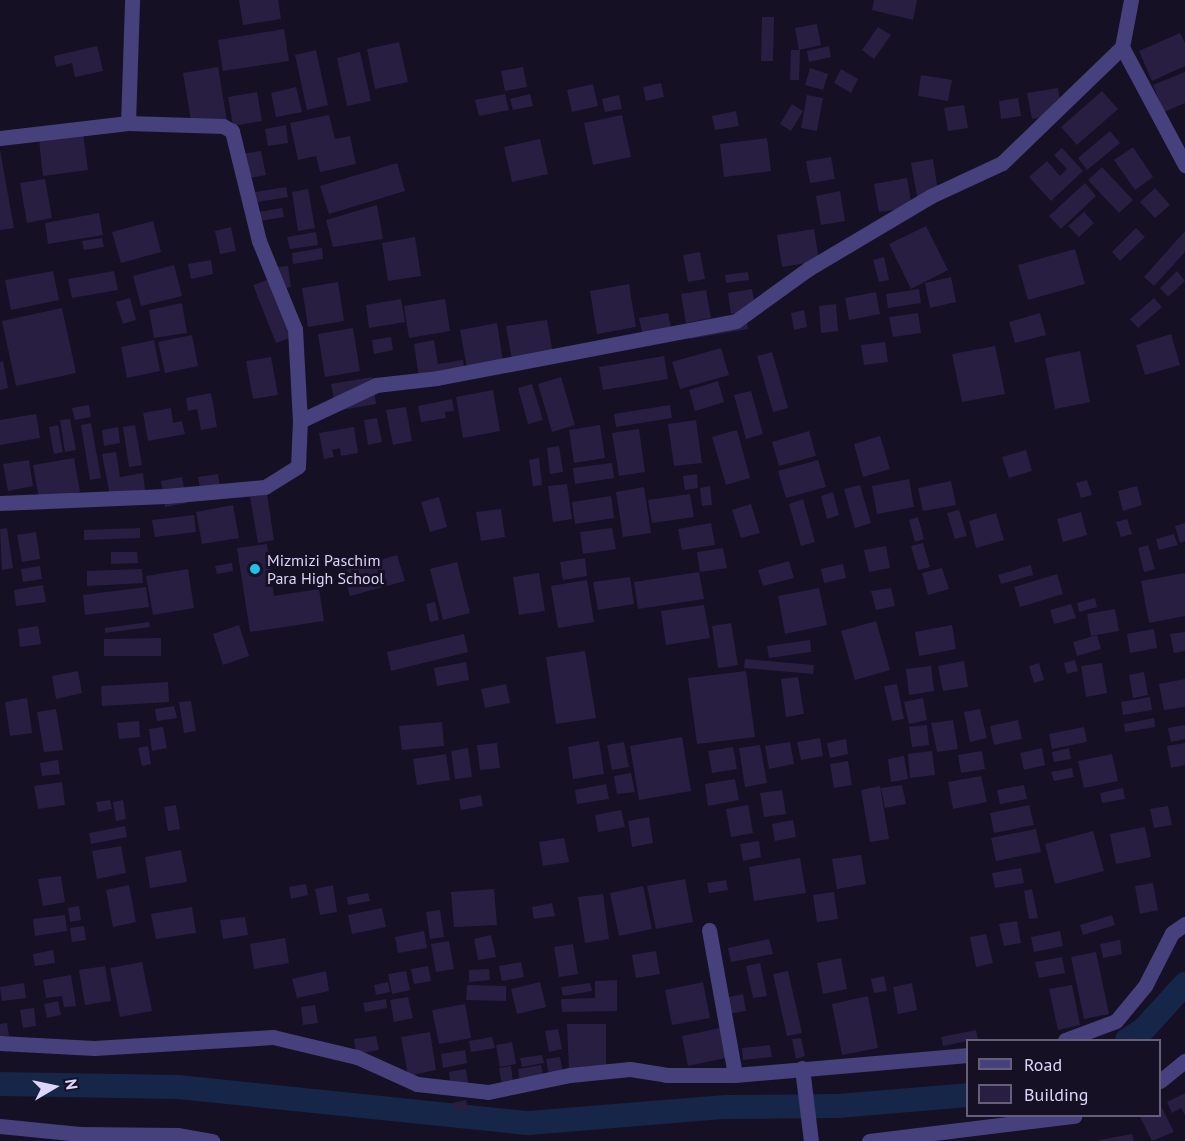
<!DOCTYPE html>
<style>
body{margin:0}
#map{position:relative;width:1185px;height:1141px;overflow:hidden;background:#151023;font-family:"PT Sans",sans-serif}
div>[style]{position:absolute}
.canal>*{height:24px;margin:-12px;padding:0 12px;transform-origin:12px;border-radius:12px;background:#152648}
.building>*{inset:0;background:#281e42}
.minor>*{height:15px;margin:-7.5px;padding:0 7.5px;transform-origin:7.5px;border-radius:7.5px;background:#46407d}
.dots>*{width:16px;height:16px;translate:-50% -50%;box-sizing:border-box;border:3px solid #151023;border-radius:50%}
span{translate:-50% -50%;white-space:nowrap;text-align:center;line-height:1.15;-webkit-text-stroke:6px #151023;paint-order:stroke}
.poi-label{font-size:16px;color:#ddd6fb}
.left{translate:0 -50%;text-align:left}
.legend{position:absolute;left:966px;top:1039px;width:195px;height:78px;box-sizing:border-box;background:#151023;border:2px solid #655f79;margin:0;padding:8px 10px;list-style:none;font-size:18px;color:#ddd6fb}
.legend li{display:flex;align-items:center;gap:12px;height:30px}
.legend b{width:30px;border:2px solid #655f79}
.north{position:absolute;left:24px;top:1057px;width:60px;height:60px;-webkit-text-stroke:4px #151023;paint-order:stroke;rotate:81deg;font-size:16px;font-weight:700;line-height:24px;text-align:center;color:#ddd6fb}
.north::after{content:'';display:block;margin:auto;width:21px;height:27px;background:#ddd6fb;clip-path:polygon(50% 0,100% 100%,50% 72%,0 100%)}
</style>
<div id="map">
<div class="canal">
<div style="left:1127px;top:1040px;width:20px;rotate:-33deg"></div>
<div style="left:1144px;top:1029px;width:61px;rotate:-47.7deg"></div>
<div style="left:0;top:1084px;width:178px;rotate:1deg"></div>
<div style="left:178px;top:1087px;width:353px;rotate:5.9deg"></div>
<div style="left:529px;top:1123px;width:197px;rotate:-4.7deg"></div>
<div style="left:725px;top:1107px;width:113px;rotate:-0.5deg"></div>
<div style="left:838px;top:1106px;width:130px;rotate:-4.8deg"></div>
</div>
<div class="building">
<div style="clip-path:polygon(239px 0,278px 0,281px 19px,243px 25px)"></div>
<div style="clip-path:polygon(874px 0,917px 0,913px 20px,872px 10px)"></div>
<div style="clip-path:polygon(762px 17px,774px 17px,773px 61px,761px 61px)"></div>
<div style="clip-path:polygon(817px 24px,821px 45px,799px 50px,795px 28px)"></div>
<div style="clip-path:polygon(878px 27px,891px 35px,874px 59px,862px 50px)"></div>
<div style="clip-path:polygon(284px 29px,289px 61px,223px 71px,218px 40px)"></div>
<div style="clip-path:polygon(1180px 33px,1185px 43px,1185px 66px,1152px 81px,1139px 51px)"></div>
<div style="clip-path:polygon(399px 42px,408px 82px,375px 89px,367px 49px)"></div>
<div style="clip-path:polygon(97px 46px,103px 71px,75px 77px,72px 63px,56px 67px,54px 56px)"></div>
<div style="clip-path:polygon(829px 46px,831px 57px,809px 62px,807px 51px)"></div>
<div style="clip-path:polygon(316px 50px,328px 105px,307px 110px,295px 55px)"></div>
<div style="clip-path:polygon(791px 50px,800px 50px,799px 80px,790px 80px)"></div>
<div style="clip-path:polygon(360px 52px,371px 101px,347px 106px,337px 58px)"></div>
<div style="clip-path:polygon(218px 67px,228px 127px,193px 133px,183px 73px)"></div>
<div style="clip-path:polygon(523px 67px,527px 87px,505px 91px,501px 71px)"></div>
<div style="clip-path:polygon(810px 68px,828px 74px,823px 90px,805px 85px)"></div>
<div style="clip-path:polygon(841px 69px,858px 79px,851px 93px,834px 83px)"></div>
<div style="clip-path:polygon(1185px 72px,1185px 103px,1164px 112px,1153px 85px)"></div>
<div style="clip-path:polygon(921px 75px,952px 80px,948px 101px,918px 96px)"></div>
<div style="clip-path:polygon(661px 83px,664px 97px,646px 101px,643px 87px)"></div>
<div style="clip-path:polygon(593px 84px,598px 106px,572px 112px,567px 90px)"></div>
<div style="clip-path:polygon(296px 87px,302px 112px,276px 117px,271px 93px)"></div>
<div style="clip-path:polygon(1058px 88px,1062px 114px,1032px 119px,1027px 93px)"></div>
<div style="clip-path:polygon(1102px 91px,1118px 109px,1077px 145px,1061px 127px)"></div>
<div style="clip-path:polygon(257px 92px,262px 121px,233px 126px,228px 97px)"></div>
<div style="clip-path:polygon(505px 94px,509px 110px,479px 116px,475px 100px)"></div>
<div style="clip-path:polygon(530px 94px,533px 106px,513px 110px,510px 99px)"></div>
<div style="clip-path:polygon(619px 95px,622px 109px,605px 112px,602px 99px)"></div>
<div style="clip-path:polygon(807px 95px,823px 98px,817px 131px,801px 128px)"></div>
<div style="clip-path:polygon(1018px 98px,1021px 116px,1001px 119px,999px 101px)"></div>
<div style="clip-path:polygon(792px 104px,803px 111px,791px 131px,780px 124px)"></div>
<div style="clip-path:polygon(964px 105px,968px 128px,948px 131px,944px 108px)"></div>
<div style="clip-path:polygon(736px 111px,739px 126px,715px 130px,712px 116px)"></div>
<div style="clip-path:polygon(329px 115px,335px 139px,350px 136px,356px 164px,320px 172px,316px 156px,298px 160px,290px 123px)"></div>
<div style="clip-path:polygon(622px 115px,631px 157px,593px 165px,584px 123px)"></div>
<div style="clip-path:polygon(286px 125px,288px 143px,268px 146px,265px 129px)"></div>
<div style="clip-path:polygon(1110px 131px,1120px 143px,1087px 170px,1078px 158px)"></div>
<div style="clip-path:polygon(83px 134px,88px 170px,43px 176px,39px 140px)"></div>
<div style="clip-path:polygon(767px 138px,771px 171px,724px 177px,720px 144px)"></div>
<div style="clip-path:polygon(540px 139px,548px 174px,512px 182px,504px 147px)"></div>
<div style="clip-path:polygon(1133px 147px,1153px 177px,1135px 190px,1114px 160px)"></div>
<div style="clip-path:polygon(1062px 148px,1083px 171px,1051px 201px,1029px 177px,1047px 161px,1060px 176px,1067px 169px,1054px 155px)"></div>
<div style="clip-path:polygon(0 150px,14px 228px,0 230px)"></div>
<div style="clip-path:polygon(261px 151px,266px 175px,244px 179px,240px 154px)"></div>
<div style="clip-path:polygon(831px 157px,835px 179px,810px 183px,806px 161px)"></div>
<div style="clip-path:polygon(933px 159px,939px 198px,918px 202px,911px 163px)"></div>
<div style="clip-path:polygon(397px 163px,405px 191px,329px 214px,320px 186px)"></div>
<div style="clip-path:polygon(1102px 167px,1133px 200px,1119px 213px,1088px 180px)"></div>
<div style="clip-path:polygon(907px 178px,912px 207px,879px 212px,874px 184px)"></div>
<div style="clip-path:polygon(45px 179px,52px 218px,27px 223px,20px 183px)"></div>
<div style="clip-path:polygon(1085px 183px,1096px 196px,1061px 229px,1049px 216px)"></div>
<div style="clip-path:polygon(286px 187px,288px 197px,251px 203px,249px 193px)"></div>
<div style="clip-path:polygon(1155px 188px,1170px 205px,1155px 218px,1140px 202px)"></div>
<div style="clip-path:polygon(308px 189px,315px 228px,298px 231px,292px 192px)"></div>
<div style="clip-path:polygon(840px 191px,845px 221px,821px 225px,816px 196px)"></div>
<div style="clip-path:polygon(377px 205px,383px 239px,333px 247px,326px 220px)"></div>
<div style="clip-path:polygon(282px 208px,284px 217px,260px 221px,259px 212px)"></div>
<div style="clip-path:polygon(1084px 212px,1094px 223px,1079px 237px,1068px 226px)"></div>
<div style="clip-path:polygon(99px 213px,103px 235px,48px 244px,45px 223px)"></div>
<div style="clip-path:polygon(153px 221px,161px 252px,121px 263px,112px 232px)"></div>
<div style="clip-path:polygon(926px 226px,948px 270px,911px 289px,889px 244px)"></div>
<div style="clip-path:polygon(231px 227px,236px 251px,220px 254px,215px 231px)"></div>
<div style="clip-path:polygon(1136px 228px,1145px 237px,1120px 261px,1112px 252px)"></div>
<div style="clip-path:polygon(814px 229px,819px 261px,782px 267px,777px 235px)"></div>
<div style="clip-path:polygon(1185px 231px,1185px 252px,1154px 286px,1144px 277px)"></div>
<div style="clip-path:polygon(316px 232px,318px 245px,290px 249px,287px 237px)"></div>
<div style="clip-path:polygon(415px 237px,421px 276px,388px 281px,382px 243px)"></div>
<div style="clip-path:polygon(102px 238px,104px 247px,84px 250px,82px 241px)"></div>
<div style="clip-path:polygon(322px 248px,323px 259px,293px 264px,292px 253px)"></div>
<div style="clip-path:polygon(1075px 249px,1085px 284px,1028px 300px,1018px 265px)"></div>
<div style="clip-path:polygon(700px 252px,705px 279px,688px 282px,683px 255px)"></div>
<div style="clip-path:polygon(884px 257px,889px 280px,879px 282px,873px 260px)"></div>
<div style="clip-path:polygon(211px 260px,213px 274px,191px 279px,188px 264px)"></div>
<div style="clip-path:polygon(174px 265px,182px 296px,141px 306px,133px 276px)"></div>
<div style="clip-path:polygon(288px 266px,291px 287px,281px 289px,277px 267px)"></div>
<div style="clip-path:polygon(53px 271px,59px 300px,11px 310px,5px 280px)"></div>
<div style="clip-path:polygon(114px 271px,118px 290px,72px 298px,68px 279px)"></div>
<div style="clip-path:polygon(1177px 271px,1185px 281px,1168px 297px,1160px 288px)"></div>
<div style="clip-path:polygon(748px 272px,749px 280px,726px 283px,725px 275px)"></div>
<div style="clip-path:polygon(951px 277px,956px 302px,930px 308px,925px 283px)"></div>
<div style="clip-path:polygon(270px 279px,292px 337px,276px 343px,253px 285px)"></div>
<div style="clip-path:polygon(338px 282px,344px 321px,308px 327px,302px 288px)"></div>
<div style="clip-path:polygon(629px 284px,636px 327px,597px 334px,590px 291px)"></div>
<div style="clip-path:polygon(752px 289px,756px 310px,731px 314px,728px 293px)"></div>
<div style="clip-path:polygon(919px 289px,921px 303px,888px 308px,886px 294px)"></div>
<div style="clip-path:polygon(706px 290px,711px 318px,686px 323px,681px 294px)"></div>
<div style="clip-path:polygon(876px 292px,880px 314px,849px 320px,845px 298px)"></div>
<div style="clip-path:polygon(130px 298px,136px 320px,123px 324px,116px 302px)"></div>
<div style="clip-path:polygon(1154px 298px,1162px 307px,1138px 328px,1130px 319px)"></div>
<div style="clip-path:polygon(401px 299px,405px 322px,369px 328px,366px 305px)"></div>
<div style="clip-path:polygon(445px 299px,450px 331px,409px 338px,404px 306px)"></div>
<div style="clip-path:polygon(182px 303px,187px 333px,154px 338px,149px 310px)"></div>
<div style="clip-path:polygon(836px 304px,838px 331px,821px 333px,819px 306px)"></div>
<div style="clip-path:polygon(62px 308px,76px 373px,16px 386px,2px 321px)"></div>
<div style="clip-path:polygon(804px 310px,807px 327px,794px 330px,791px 313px)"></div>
<div style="clip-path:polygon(668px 313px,673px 337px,644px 342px,639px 318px)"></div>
<div style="clip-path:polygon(918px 313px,921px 333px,893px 337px,889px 317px)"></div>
<div style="clip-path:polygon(1040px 313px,1046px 335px,1015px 343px,1009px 322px)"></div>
<div style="clip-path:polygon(746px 315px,748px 329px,690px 339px,688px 325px)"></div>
<div style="clip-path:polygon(547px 320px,553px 354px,512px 361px,506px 326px)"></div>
<div style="clip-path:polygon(497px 323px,504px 368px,468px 374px,460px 330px)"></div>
<div style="clip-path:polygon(353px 328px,360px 371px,325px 377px,318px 334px)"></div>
<div style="clip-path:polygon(1171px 334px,1180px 365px,1145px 375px,1136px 345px)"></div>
<div style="clip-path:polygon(192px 335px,198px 366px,165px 373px,158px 342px)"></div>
<div style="clip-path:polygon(391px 337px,393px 350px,374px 354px,372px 340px)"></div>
<div style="clip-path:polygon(154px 340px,160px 371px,127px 378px,121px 347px)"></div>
<div style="clip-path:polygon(434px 340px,438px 364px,463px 360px,465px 377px,420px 384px,414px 344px)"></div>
<div style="clip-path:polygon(885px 342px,888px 362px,864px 365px,861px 345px)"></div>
<div style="clip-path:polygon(995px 346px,1005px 394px,962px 402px,952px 354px)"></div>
<div style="clip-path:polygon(721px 348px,729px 375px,680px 389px,672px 362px)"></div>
<div style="clip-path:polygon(1080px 351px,1090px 402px,1055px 409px,1045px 358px)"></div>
<div style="clip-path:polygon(772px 352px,788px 408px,773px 412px,757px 356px)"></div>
<div style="clip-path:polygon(664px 356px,668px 379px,603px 390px,599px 367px)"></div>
<div style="clip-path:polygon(271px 357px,278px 395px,253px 399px,246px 361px)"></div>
<div style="clip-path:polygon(3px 361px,8px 388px,0 390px,0 362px)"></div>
<div style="clip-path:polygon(372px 377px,376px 404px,336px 411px,331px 384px)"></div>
<div style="clip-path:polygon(561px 377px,575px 425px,552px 432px,538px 384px)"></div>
<div style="clip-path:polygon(718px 381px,724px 402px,695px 411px,689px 390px)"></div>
<div style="clip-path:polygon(532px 384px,543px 420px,528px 424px,518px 388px)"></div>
<div style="clip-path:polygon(493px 390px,500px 431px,463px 438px,456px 397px)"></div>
<div style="clip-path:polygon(751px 391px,763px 434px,746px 439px,734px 395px)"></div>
<div style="clip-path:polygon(211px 393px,217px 427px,201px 430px,197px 409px,188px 411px,186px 398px)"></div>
<div style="clip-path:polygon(452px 399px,454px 411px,445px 412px,446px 418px,421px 422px,418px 406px)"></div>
<div style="clip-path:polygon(89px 405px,91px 417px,75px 420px,72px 408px)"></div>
<div style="clip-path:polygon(670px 405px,672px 418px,616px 427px,614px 414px)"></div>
<div style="clip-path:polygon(406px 407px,412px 441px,393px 445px,386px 410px)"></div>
<div style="clip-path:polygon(171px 408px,173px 423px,182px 421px,185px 434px,148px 441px,143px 413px)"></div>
<div style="clip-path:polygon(36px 414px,40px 438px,0 445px,0 420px)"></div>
<div style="clip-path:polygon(377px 418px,382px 442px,368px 445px,364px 420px)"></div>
<div style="clip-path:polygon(70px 419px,76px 450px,65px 452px,60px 420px)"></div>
<div style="clip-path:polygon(696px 420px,702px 463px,674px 466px,668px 424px)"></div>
<div style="clip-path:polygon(91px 423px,101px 478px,90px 480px,81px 425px)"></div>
<div style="clip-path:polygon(58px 425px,63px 452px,54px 454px,49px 427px)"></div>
<div style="clip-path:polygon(135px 425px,142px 465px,129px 467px,123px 427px)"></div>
<div style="clip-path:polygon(600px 425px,605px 458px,574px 463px,569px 430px)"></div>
<div style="clip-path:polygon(118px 427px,120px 443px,104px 446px,102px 430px)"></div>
<div style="clip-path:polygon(354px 427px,358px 453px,341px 456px,340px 448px,332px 450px,334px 457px,324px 459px,319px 433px)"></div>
<div style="clip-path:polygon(639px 429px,645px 472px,619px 476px,612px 433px)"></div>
<div style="clip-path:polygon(737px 430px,750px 478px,726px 485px,712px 437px)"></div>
<div style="clip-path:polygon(809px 431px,816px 456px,779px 466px,772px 442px)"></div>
<div style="clip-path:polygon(880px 436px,890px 469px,863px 477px,854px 444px)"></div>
<div style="clip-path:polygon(559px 446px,563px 472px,550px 474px,547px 448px)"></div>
<div style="clip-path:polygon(1026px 450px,1032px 471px,1009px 478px,1002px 457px)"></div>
<div style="clip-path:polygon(116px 452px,120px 477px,143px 473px,145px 490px,110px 496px,102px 454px)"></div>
<div style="clip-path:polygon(74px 458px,80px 492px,39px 499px,33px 465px)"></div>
<div style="clip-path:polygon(539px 458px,542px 485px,533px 486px,529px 460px)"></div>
<div style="clip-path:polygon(29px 460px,33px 486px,8px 491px,3px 464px)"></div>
<div style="clip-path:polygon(818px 460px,826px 487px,786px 498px,778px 471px)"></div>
<div style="clip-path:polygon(612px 463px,614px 478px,575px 484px,573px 468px)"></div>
<div style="clip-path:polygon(218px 474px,222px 498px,202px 501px,198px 477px)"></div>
<div style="clip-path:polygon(697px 474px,698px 488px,685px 490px,683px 476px)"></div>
<div style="clip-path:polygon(182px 477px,187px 503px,165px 507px,161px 481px)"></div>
<div style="clip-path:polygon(909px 479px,914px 507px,877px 514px,872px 486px)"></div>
<div style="clip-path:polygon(1087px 480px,1092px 495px,1081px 498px,1076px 483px)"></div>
<div style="clip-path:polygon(951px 481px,956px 505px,923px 511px,918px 488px)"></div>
<div style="clip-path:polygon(567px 484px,572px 519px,553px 522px,548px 486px)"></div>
<div style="clip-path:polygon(860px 485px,871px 523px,855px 528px,844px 489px)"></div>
<div style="clip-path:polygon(710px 486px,712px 505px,702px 506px,700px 488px)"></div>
<div style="clip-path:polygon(1137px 486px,1142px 505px,1123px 511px,1118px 491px)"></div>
<div style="clip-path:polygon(644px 487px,651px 533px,623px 537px,616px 492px)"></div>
<div style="clip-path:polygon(833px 492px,839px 515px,827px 519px,821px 496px)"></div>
<div style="clip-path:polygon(267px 494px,274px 540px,258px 543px,250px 497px)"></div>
<div style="clip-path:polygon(690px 494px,694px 517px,652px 523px,648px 500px)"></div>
<div style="clip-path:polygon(611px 496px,614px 518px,575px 524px,572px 502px)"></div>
<div style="clip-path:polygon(439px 497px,447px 527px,430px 532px,421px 502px)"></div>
<div style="clip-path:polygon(803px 499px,815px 542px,801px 546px,789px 504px)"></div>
<div style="clip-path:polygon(751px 504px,760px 533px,741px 538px,732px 510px)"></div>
<div style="clip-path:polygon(233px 505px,239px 538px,202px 544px,196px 512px)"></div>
<div style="clip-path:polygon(501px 509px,505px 537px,481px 541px,476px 512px)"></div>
<div style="clip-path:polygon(959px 510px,967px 536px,955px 539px,947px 513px)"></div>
<div style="clip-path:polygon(1081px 512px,1087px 535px,1063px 542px,1057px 519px)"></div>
<div style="clip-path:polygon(996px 513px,1004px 540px,976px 548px,969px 521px)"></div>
<div style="clip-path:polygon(194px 515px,196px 532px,155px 537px,152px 520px)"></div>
<div style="clip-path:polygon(918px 517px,924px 539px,915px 542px,909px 520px)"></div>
<div style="clip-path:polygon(1127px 519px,1132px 534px,1121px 537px,1116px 522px)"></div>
<div style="clip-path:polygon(711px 523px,715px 545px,682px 550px,678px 529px)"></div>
<div style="clip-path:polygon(1185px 523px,1185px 541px,1180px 543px,1175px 526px)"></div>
<div style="clip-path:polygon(7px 528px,13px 568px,2px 570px,0 529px)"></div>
<div style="clip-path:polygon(140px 528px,140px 538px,84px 540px,84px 530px)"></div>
<div style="clip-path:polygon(612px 528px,616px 549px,583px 554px,580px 532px)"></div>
<div style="clip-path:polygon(36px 532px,40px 559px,22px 562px,17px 535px)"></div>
<div style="clip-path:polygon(1174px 534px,1178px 545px,1159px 550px,1156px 539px)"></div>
<div style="clip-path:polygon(923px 543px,930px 567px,918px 570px,911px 546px)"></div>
<div style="clip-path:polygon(267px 544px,274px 596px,319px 589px,324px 621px,250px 632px,237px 548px)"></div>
<div style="clip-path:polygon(1148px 545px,1155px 569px,1144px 572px,1138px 548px)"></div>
<div style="clip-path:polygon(886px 546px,890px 568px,869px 572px,864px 550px)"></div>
<div style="clip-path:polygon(723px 548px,727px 568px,700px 572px,697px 552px)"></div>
<div style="clip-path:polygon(111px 552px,137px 552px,138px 563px,111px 564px)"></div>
<div style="clip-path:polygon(397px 555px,405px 581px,350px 596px,343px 571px)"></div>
<div style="clip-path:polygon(585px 558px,587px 576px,563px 580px,560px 562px)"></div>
<div style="clip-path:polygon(789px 561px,794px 578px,763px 586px,758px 570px)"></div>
<div style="clip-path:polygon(457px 562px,470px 613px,443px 620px,430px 569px)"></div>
<div style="clip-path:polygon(232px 563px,233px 571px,217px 574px,215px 566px)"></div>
<div style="clip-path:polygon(843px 564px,846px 578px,824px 583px,821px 569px)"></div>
<div style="clip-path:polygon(1031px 565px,1033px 575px,1001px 584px,998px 575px)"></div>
<div style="clip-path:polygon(40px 566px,42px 579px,23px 582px,21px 569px)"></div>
<div style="clip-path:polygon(942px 568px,949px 589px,928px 595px,922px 573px)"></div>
<div style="clip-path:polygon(142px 569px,143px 583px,87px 586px,87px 571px)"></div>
<div style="clip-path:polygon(188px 569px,194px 608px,153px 615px,146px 576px)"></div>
<div style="clip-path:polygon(699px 572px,704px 599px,638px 609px,634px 582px)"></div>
<div style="clip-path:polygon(539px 573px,545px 611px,519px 615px,513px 577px)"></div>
<div style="clip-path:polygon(1185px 573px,1185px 616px,1149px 623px,1141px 581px)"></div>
<div style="clip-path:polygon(1057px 574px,1063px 594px,1020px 607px,1014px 587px)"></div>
<div style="clip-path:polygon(630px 577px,634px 604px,598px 610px,593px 582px)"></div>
<div style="clip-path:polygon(587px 580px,594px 622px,558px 628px,551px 586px)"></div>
<div style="clip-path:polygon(43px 585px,46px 602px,16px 606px,14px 590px)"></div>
<div style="clip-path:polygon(146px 587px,149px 607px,85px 615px,83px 595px)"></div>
<div style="clip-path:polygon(819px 588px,827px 625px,785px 634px,778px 596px)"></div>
<div style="clip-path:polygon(891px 588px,895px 606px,876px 610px,871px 591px)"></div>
<div style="clip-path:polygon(1095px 598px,1097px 607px,1079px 612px,1077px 603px)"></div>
<div style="clip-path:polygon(435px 602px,439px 620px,430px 622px,426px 604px)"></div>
<div style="clip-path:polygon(1071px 604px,1076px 618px,1054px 624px,1050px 610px)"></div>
<div style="clip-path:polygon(704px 605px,710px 638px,666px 645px,661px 611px)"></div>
<div style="clip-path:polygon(1115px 609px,1119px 631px,1091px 636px,1087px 614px)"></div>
<div style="clip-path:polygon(876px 621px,890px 670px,855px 680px,841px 631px)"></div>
<div style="clip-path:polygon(149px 622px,150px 627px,105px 633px,105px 628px)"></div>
<div style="clip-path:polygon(731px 623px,738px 665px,718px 668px,712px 626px)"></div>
<div style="clip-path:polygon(239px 625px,249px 656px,223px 665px,213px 634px)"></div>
<div style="clip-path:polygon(952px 625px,956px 649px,919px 656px,915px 632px)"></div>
<div style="clip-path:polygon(38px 626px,41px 644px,20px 647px,18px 629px)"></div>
<div style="clip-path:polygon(1154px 629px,1157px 648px,1130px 653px,1127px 634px)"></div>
<div style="clip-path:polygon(1185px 632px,1185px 651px,1174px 653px,1170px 634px)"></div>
<div style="clip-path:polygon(464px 634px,468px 652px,391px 671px,387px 652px)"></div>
<div style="clip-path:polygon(1097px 635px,1101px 649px,1077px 656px,1073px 642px)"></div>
<div style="clip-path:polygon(161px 638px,161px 656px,104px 656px,104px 639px)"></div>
<div style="clip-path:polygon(810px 640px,811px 652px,769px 658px,767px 646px)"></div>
<div style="clip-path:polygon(585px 651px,596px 718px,556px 724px,546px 657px)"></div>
<div style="clip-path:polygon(745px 659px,814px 665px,813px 674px,744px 668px)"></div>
<div style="clip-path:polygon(1075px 660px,1078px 671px,1067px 674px,1064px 663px)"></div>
<div style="clip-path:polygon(964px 661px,968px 687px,943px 691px,938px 666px)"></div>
<div style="clip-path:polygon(466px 662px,469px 680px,437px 686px,434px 668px)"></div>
<div style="clip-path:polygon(1039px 663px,1044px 680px,1034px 683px,1029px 666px)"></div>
<div style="clip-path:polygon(1102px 663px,1107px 693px,1086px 697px,1081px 666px)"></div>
<div style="clip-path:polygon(931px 666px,934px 691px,909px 695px,906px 669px)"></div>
<div style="clip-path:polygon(78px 671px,82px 693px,56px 699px,52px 676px)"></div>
<div style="clip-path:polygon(746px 671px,755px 737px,697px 744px,688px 678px)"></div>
<div style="clip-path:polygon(1144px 672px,1148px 695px,1133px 698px,1129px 675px)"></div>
<div style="clip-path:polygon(798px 677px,804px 714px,786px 717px,781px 679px)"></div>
<div style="clip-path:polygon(1185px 679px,1185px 707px,1164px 710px,1159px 684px)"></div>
<div style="clip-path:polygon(168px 682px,169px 702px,102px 706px,101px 686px)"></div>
<div style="clip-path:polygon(506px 684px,510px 703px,485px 708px,481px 689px)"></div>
<div style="clip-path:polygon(897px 684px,904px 719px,892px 721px,884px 686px)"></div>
<div style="clip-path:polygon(1150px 697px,1152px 710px,1123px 715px,1121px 702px)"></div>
<div style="clip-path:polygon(27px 698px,32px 733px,10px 736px,5px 702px)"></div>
<div style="clip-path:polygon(923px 698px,927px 720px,909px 724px,904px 702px)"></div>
<div style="clip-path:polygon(191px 701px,196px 731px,184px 733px,179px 702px)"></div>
<div style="clip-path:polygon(174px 706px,177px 718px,157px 721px,155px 709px)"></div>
<div style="clip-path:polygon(56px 709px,63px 750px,44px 752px,37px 712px)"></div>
<div style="clip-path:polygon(980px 709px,987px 738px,970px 742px,964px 712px)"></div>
<div style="clip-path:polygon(1154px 718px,1155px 727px,1125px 732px,1124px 724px)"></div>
<div style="clip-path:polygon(953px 720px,958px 749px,937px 752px,931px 723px)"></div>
<div style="clip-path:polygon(1018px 720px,1022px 739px,994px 745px,990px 726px)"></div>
<div style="clip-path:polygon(139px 721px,140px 737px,119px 739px,117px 723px)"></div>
<div style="clip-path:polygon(442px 722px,444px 746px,402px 750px,399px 726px)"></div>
<div style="clip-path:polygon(927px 725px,929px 745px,912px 747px,909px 727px)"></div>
<div style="clip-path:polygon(1185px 725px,1185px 739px,1171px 742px,1168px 728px)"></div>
<div style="clip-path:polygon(163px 727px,167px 748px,152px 751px,149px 729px)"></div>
<div style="clip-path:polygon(1084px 727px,1087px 742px,1052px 749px,1049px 734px)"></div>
<div style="clip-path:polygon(682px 737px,691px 791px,639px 800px,630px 746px)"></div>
<div style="clip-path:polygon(820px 738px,823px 756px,801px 760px,797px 742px)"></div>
<div style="clip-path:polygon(846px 739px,848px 754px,830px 758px,827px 743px)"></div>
<div style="clip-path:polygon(599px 741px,604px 774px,573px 779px,568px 747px)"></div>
<div style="clip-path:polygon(624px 742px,629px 767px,612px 770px,607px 745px)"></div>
<div style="clip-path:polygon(790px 742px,794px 764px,769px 769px,765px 746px)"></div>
<div style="clip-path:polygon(497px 743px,500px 768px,480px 770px,477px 745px)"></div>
<div style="clip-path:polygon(1185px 743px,1185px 765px,1171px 768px,1167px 746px)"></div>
<div style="clip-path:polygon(760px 745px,767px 783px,745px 787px,739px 748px)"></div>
<div style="clip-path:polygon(148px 746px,151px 764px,142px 766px,138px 748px)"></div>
<div style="clip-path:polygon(733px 747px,737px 769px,712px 773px,708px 751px)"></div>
<div style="clip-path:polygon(468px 748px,472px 777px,455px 779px,451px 751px)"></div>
<div style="clip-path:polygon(1042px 748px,1045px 765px,1024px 770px,1020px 753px)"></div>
<div style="clip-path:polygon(1069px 748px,1071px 759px,1054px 762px,1052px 752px)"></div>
<div style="clip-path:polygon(932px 751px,935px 775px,910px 778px,908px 754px)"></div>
<div style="clip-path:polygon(982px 751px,985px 769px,961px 773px,958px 755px)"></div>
<div style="clip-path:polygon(446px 754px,450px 780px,417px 785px,413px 759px)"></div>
<div style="clip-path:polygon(1112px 754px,1118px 781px,1084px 788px,1078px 761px)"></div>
<div style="clip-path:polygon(904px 756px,908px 779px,891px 782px,888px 759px)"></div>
<div style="clip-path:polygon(58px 760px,60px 774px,42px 776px,40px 763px)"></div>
<div style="clip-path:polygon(848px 761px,852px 785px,834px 788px,830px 764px)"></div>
<div style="clip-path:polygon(1072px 768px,1074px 777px,1054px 781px,1051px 772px)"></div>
<div style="clip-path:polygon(631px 773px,635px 792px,617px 794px,614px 776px)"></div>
<div style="clip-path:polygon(981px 776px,987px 802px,953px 809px,948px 782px)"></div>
<div style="clip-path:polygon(735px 779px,739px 800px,708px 806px,705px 784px)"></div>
<div style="clip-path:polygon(62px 782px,65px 805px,38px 809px,34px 786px)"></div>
<div style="clip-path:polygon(606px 784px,609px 799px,577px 804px,575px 790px)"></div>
<div style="clip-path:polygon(902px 785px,906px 804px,885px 808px,881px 788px)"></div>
<div style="clip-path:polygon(1024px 785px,1027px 799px,1000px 804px,997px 790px)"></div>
<div style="clip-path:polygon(880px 786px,889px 839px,870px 842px,861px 790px)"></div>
<div style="clip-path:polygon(1123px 788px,1125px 799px,1102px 803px,1100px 793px)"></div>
<div style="clip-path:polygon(782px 790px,786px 814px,764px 817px,760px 793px)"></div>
<div style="clip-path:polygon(481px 795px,483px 806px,461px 810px,459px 799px)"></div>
<div style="clip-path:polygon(110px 800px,112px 809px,98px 812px,96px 802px)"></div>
<div style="clip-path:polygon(123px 800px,126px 819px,116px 821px,113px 802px)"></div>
<div style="clip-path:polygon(176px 805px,180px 829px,168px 831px,164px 807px)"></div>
<div style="clip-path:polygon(748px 805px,753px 833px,731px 837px,726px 809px)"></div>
<div style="clip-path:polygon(1029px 805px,1034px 825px,994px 833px,990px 813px)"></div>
<div style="clip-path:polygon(1168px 806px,1172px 825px,1154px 828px,1150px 809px)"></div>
<div style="clip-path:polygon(621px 810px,625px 827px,598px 832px,595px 815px)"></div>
<div style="clip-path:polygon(649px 817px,653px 843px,632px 847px,628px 821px)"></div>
<div style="clip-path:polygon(793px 820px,796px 837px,775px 841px,772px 824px)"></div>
<div style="clip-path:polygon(125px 826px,127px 837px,91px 844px,89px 833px)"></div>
<div style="clip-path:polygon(1145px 827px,1151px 857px,1116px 864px,1110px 834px)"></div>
<div style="clip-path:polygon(1036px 829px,1041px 852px,996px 861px,991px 838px)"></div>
<div style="clip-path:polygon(1093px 831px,1104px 871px,1055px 884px,1045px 844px)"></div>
<div style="clip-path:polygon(564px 838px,569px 862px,543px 866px,539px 842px)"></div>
<div style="clip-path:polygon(759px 841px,761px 857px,743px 861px,740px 844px)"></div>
<div style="clip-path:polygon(121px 846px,126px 873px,97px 879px,92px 851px)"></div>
<div style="clip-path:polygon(181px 850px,187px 882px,150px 888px,145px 857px)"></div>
<div style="clip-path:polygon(861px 855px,866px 884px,837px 889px,832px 859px)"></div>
<div style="clip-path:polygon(800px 858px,806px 893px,754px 901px,749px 867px)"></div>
<div style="clip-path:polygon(1021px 868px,1024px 883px,995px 888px,992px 873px)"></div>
<div style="clip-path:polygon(61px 876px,65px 902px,43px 906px,38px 879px)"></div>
<div style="clip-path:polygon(685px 879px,693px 922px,656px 929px,647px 886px)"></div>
<div style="clip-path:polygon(726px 880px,728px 890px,709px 893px,707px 883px)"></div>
<div style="clip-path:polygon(1153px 883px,1158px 910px,1140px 914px,1135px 886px)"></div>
<div style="clip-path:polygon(306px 884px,308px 895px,291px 899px,289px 887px)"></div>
<div style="clip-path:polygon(129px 885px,136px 922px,113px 927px,106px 890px)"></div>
<div style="clip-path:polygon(333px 885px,337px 912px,320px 915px,315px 889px)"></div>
<div style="clip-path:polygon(643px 886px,652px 929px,619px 936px,610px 893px)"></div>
<div style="clip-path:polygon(494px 889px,497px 925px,454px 927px,451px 892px)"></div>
<div style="clip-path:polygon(1032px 889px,1038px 918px,1029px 919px,1024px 891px)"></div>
<div style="clip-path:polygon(834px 892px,838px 919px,817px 922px,813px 895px)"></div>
<div style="clip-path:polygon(368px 893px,370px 901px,348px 905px,347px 897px)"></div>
<div style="clip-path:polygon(603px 894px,609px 939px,585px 943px,578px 897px)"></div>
<div style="clip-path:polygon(552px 903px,555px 916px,534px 919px,532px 907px)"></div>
<div style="clip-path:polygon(79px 906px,81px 920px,70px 922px,68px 908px)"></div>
<div style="clip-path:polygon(192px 907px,196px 933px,156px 939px,151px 914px)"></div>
<div style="clip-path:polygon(382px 908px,386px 927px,352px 934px,348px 915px)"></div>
<div style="clip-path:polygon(440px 910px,444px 937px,430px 939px,426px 912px)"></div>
<div style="clip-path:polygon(65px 915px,67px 931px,35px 936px,33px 919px)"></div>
<div style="clip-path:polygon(1112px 915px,1115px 925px,1083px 935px,1080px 925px)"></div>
<div style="clip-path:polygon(245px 917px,248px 935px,223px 939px,220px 920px)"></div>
<div style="clip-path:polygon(1017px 921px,1021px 943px,1004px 946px,999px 924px)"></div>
<div style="clip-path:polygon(84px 926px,86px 940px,72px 942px,70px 928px)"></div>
<div style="clip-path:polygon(424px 931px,427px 948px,398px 953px,395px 937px)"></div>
<div style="clip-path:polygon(1060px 931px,1063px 946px,1034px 952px,1031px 937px)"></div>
<div style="clip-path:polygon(986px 934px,993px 963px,976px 967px,970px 937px)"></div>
<div style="clip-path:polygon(491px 935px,496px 957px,478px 960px,474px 939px)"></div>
<div style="clip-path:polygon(285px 938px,289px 963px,254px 969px,250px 944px)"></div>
<div style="clip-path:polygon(769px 939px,773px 954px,731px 962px,728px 948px)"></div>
<div style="clip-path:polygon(1120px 940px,1122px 954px,1103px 958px,1100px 944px)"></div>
<div style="clip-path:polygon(449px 941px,454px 969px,436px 972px,431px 944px)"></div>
<div style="clip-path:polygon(573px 944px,578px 974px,559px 977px,554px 947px)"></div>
<div style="clip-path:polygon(53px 950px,55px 963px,35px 966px,33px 954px)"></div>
<div style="clip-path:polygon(656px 951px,660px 974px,636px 978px,632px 955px)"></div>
<div style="clip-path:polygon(1096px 952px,1109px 1014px,1084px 1019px,1071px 957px)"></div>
<div style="clip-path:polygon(1062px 957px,1065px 973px,1039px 978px,1035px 962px)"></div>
<div style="clip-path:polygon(841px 958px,847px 989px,823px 994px,817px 963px)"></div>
<div style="clip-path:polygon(142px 962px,152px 1011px,120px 1017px,110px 968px)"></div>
<div style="clip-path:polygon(521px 962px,524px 977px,502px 981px,499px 966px)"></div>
<div style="clip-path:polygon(760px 963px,767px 996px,753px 998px,746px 966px)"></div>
<div style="clip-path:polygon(105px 966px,111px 1001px,85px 1005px,79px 970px)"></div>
<div style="clip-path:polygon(428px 966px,431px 981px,414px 984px,411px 969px)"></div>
<div style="clip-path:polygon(489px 969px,490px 980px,469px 982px,469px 970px)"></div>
<div style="clip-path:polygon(326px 971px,329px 991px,297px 998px,292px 979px)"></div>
<div style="clip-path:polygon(406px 971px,410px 990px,392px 994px,388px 974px)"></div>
<div style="clip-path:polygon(788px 971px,802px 1033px,787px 1036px,773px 974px)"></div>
<div style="clip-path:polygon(71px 975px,76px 1006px,64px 1007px,62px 996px,46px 998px,43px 980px)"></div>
<div style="clip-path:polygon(884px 976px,887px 991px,874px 993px,871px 979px)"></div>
<div style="clip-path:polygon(617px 980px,617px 1011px,562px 1012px,561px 999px,595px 998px,595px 981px)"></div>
<div style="clip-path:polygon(388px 982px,390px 992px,376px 995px,374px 985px)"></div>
<div style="clip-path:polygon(540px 982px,546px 1007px,517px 1014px,511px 989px)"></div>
<div style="clip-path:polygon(703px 982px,710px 1018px,672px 1025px,665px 990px)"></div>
<div style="clip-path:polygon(24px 983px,26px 998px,2px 1001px,0 987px)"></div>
<div style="clip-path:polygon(590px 983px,592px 991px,563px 996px,561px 987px)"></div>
<div style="clip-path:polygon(912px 983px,917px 1010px,898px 1014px,893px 987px)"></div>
<div style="clip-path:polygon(467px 985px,506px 986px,506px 1001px,466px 1000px)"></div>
<div style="clip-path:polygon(1072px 985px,1080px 1025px,1058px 1030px,1049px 989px)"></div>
<div style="clip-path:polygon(743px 994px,746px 1011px,727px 1014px,724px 998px)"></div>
<div style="clip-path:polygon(868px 996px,878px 1048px,842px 1055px,832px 1004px)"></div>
<div style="clip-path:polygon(408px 997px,413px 1018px,394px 1022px,390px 1000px)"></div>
<div style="clip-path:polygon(386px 999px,387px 1008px,365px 1012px,363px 1003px)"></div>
<div style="clip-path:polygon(58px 1001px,61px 1015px,47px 1018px,44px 1004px)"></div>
<div style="clip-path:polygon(465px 1004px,471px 1038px,439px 1044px,432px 1010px)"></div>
<div style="clip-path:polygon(315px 1005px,318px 1023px,303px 1025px,301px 1007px)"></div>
<div style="clip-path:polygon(34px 1008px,36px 1026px,23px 1028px,20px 1010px)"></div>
<div style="clip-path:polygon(7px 1023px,9px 1036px,0 1037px,0 1024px)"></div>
<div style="clip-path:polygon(567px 1024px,606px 1024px,606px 1070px,569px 1071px)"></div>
<div style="clip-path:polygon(720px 1028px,726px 1058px,688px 1066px,682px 1036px)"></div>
<div style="clip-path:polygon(558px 1029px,562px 1049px,549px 1052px,545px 1031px)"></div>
<div style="clip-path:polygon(976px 1030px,978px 1039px,943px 1046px,941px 1037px)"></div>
<div style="clip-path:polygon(430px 1032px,436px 1070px,408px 1076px,401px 1037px)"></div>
<div style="clip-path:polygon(376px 1036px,379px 1050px,356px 1054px,354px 1039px)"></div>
<div style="clip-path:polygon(492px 1037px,495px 1048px,471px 1052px,469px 1041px)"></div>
<div style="clip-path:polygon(801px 1038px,805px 1056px,796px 1059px,792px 1039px)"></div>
<div style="clip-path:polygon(512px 1042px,516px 1064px,500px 1067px,496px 1045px)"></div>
<div style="clip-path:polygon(770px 1045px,772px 1057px,743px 1060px,742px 1048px)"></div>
<div style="clip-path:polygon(465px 1050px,467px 1063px,443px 1068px,441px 1054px)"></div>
<div style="clip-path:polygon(542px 1055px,544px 1063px,522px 1067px,520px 1058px)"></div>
<div style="clip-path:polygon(560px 1057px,563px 1073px,549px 1075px,546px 1059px)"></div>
<div style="clip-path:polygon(541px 1065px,544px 1079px,520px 1083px,518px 1069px)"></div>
<div style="clip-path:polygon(511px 1066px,513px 1084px,502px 1086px,499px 1068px)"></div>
<div style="clip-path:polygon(466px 1069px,468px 1083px,451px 1086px,449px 1072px)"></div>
<div style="clip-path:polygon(1185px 1093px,1185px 1115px,1181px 1108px,1172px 1113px,1167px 1102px)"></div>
<div style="clip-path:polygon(466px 1100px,468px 1109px,454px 1111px,452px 1103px)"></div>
<div style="clip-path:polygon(1160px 1104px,1174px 1132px,1152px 1141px,1140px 1117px,1160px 1116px)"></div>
<div style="clip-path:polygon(1132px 1134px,1134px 1141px,1099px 1141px,1099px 1140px)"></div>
</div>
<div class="minor">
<div style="left:1131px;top:0;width:48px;rotate:100.8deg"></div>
<div style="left:1122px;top:47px;width:134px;rotate:61.9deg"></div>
<div style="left:128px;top:123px;width:95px;rotate:1.8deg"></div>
<div style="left:223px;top:126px;width:10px;rotate:29deg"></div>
<div style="left:232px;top:131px;width:113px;rotate:76.2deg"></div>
<div style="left:259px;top:241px;width:95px;rotate:67.8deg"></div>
<div style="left:295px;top:329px;width:92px;rotate:86.9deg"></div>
<div style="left:0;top:138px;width:129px;rotate:-6.7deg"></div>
<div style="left:128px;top:123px;width:123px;rotate:-88.1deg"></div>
<div style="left:0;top:503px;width:166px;rotate:-2.4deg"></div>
<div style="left:166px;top:496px;width:99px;rotate:-5.2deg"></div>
<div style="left:265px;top:487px;width:39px;rotate:-32deg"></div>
<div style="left:298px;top:466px;width:45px;rotate:-87.5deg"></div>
<div style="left:300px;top:421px;width:84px;rotate:-25.3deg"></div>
<div style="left:376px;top:385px;width:61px;rotate:-6.5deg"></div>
<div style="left:437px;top:378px;width:304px;rotate:-10.8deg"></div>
<div style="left:736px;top:321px;width:89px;rotate:-35.8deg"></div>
<div style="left:808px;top:269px;width:143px;rotate:-30.7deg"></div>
<div style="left:931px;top:196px;width:78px;rotate:-24.9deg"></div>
<div style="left:1002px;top:163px;width:167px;rotate:-44deg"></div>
<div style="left:709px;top:930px;width:147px;rotate:79.8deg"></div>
<div style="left:1065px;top:1040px;width:54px;rotate:-20.4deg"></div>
<div style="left:1116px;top:1021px;width:45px;rotate:-50.4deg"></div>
<div style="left:1145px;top:986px;width:59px;rotate:-63deg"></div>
<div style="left:1172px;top:933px;width:16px;rotate:-35deg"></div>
<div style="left:0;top:1043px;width:94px;rotate:3deg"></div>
<div style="left:94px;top:1048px;width:179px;rotate:-3.5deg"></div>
<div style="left:273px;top:1037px;width:86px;rotate:13.4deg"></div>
<div style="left:357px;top:1057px;width:66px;rotate:24.2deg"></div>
<div style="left:417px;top:1084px;width:71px;rotate:6.4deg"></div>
<div style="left:488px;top:1092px;width:84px;rotate:-11.7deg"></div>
<div style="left:570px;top:1075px;width:60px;rotate:-5.7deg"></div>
<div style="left:630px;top:1069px;width:36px;rotate:9deg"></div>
<div style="left:666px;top:1075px;width:69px"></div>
<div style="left:735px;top:1075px;width:234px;rotate:-4.9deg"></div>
<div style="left:802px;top:1068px;width:74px;rotate:83deg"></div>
<div style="left:1160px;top:1081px;width:32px;rotate:-39deg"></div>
<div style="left:0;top:1126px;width:80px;rotate:5.7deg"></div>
<div style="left:80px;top:1134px;width:97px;rotate:0.6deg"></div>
<div style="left:177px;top:1135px;width:36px;rotate:10deg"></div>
<div style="left:869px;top:1141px;width:207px;rotate:-7deg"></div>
</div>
<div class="dots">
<div style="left:255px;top:569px;background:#17c5e6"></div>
</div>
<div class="poi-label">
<span class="left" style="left:267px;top:569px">Mizmizi Paschim<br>Para High School</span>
</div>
<ul class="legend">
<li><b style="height:8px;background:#46407d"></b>Road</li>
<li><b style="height:16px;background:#281e42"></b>Building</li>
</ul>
<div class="north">N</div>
</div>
